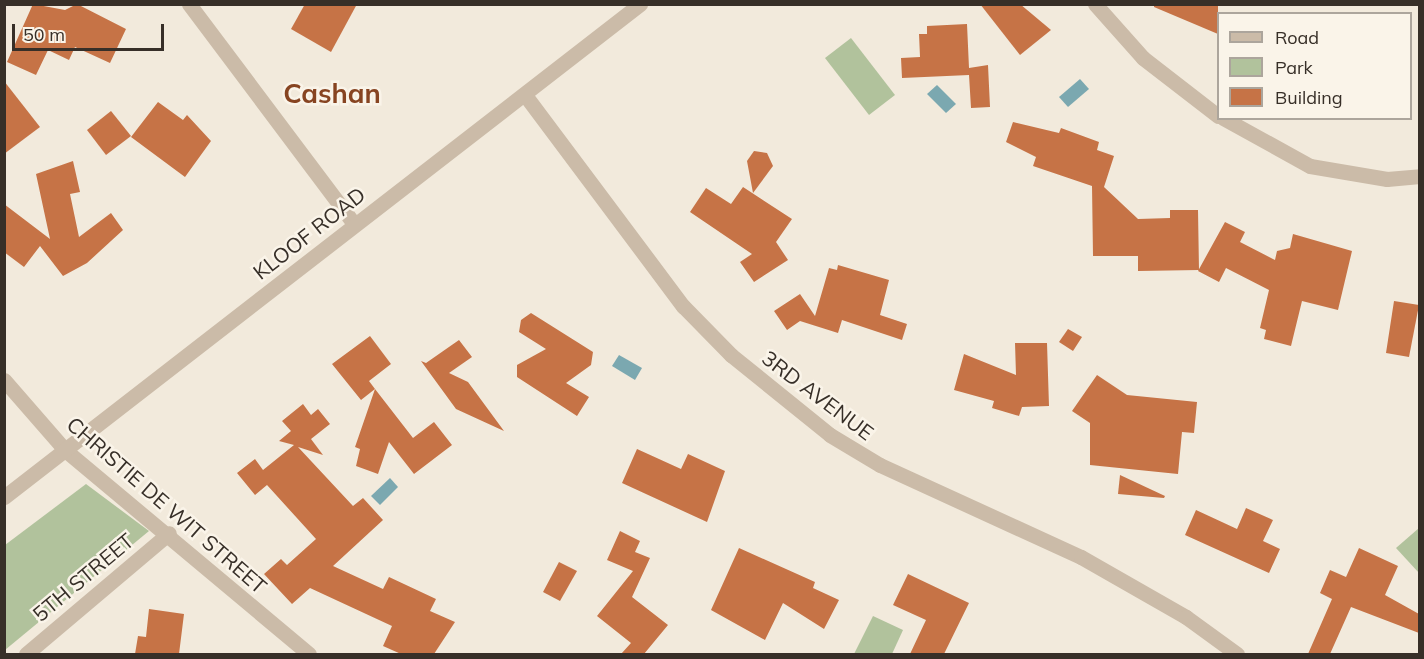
<!DOCTYPE html>
<style>
body{margin:0}
#map{position:relative;width:1424px;height:659px;overflow:hidden;background:#f2eadc;font-family:Mulish,sans-serif}
div>[style]{position:absolute}
.green>*{inset:0;background:#b1c29c}
.water>*{inset:0;background:#7ba8b0}
.building>*{inset:0;background:#c67346}
.minor>*{height:15px;margin:-7.5px;padding:0 7.5px;transform-origin:7.5px;border-radius:7.5px;background:#cbbba8}
span{translate:-50% -50%;white-space:nowrap;text-align:center;line-height:1.15;-webkit-text-stroke:5px #faf4e9;paint-order:stroke}
.street-label{font-size:21px;color:#372f28}
.district-label{font-size:27px;color:#874421;font-weight:700}
.frame{position:absolute;inset:0;border:6px solid #372f28;pointer-events:none}
.legend{position:absolute;left:1217px;top:12px;width:195px;height:108px;box-sizing:border-box;background:#faf4e9;border:2px solid #aca59c;margin:0;padding:8px 10px;list-style:none;font-size:18px;color:#372f28}
.legend li{display:flex;align-items:center;gap:12px;height:30px}
.legend b{width:30px;border:2px solid #aca59c}
.scale{position:absolute;left:12px;top:24px;width:152px;height:27px;box-sizing:border-box;border:3px solid #372f28;border-top:0;padding-left:8px;font-size:18px;line-height:21px;white-space:nowrap;color:#372f28;-webkit-text-stroke:4px #faf4e9;paint-order:stroke}
</style>
<div id="map">
<div class="green">
<div style="clip-path:polygon(851px 38px,895px 95px,869px 115px,825px 58px)"></div>
<div style="clip-path:polygon(86px 484px,149px 531px,5px 650px,5px 545px)"></div>
<div style="clip-path:polygon(1419px 528px,1420px 528px,1419px 573px,1396px 548px)"></div>
<div style="clip-path:polygon(873px 616px,903px 630px,892px 654px,854px 654px)"></div>
</div>
<div class="water">
<div style="clip-path:polygon(1080px 79px,1089px 89px,1068px 107px,1059px 97px)"></div>
<div style="clip-path:polygon(937px 85px,956px 104px,946px 113px,927px 94px)"></div>
<div style="clip-path:polygon(619px 355px,642px 368px,635px 380px,612px 366px)"></div>
<div style="clip-path:polygon(390px 478px,398px 487px,380px 505px,371px 496px)"></div>
</div>
<div class="building">
<div style="clip-path:polygon(33px 4px,65px 10px,77px 4px,126px 29px,110px 63px,75px 47px,69px 60px,48px 50px,36px 75px,7px 62px)"></div>
<div style="clip-path:polygon(305px 4px,357px 4px,331px 52px,291px 29px)"></div>
<div style="clip-path:polygon(980px 4px,1020px 4px,1051px 30px,1020px 55px)"></div>
<div style="clip-path:polygon(1154px 4px,1218px 4px,1218px 34px,1154px 7px)"></div>
<div style="clip-path:polygon(967px 24px,969px 68px,988px 65px,990px 107px,971px 108px,969px 75px,902px 78px,901px 58px,920px 57px,919px 34px,927px 34px,927px 26px)"></div>
<div style="clip-path:polygon(4px 81px,40px 127px,4px 154px)"></div>
<div style="clip-path:polygon(158px 102px,183px 120px,187px 115px,211px 141px,185px 177px,131px 137px)"></div>
<div style="clip-path:polygon(111px 111px,131px 136px,106px 155px,87px 130px)"></div>
<div style="clip-path:polygon(1013px 122px,1059px 133px,1061px 128px,1099px 142px,1097px 150px,1114px 156px,1104px 187px,1138px 219px,1170px 218px,1170px 210px,1198px 210px,1199px 270px,1138px 271px,1138px 256px,1093px 256px,1092px 186px,1033px 166px,1036px 157px,1006px 142px)"></div>
<div style="clip-path:polygon(754px 151px,767px 153px,773px 166px,753px 193px,747px 161px)"></div>
<div style="clip-path:polygon(73px 161px,80px 192px,70px 194px,79px 237px,111px 213px,123px 230px,87px 263px,63px 276px,40px 246px,24px 267px,4px 252px,4px 204px,50px 239px,36px 174px)"></div>
<div style="clip-path:polygon(743px 187px,792px 219px,776px 242px,788px 260px,754px 282px,740px 262px,752px 254px,690px 212px,706px 188px,731px 204px)"></div>
<div style="clip-path:polygon(1225px 222px,1245px 232px,1240px 242px,1275px 260px,1277px 251px,1290px 248px,1293px 234px,1352px 251px,1338px 310px,1302px 301px,1291px 346px,1264px 339px,1266px 330px,1260px 328px,1269px 290px,1226px 268px,1219px 282px,1198px 271px)"></div>
<div style="clip-path:polygon(838px 265px,889px 280px,880px 315px,907px 324px,902px 340px,842px 320px,838px 333px,800px 321px,787px 330px,774px 311px,800px 294px,815px 316px,829px 268px,837px 270px)"></div>
<div style="clip-path:polygon(1394px 301px,1419px 305px,1409px 357px,1386px 353px)"></div>
<div style="clip-path:polygon(531px 313px,593px 352px,591px 365px,566px 383px,589px 397px,577px 416px,517px 377px,517px 365px,546px 349px,519px 332px,521px 320px)"></div>
<div style="clip-path:polygon(1068px 329px,1082px 337px,1073px 351px,1059px 342px)"></div>
<div style="clip-path:polygon(370px 336px,391px 364px,369px 381px,375px 389px,361px 400px,332px 364px)"></div>
<div style="clip-path:polygon(459px 340px,472px 357px,449px 373px,468px 382px,504px 431px,456px 409px,421px 361px,426px 363px)"></div>
<div style="clip-path:polygon(1015px 343px,1047px 343px,1049px 406px,1022px 407px,1019px 416px,992px 408px,994px 401px,954px 390px,964px 354px,1016px 375px)"></div>
<div style="clip-path:polygon(1097px 375px,1127px 395px,1197px 402px,1194px 433px,1182px 432px,1178px 474px,1090px 465px,1090px 423px,1072px 411px)"></div>
<div style="clip-path:polygon(375px 389px,413px 438px,434px 422px,452px 445px,414px 474px,389px 442px,378px 474px,356px 466px,360px 449px,355px 447px)"></div>
<div style="clip-path:polygon(303px 404px,311px 415px,318px 409px,330px 424px,311px 439px,323px 455px,298px 447px,353px 506px,363px 498px,383px 520px,333px 566px,383px 589px,389px 577px,436px 599px,430px 611px,455px 622px,434px 654px,401px 654px,383px 646px,392px 626px,310px 588px,292px 604px,264px 574px,281px 559px,287px 565px,316px 539px,267px 485px,255px 495px,237px 473px,255px 459px,263px 470px,294px 445px,279px 441px,291px 431px,282px 421px)"></div>
<div style="clip-path:polygon(637px 449px,681px 469px,688px 454px,725px 471px,707px 522px,622px 483px)"></div>
<div style="clip-path:polygon(1120px 475px,1165px 496px,1164px 498px,1118px 494px)"></div>
<div style="clip-path:polygon(1246px 508px,1273px 520px,1263px 541px,1280px 549px,1269px 573px,1185px 535px,1196px 510px,1237px 529px)"></div>
<div style="clip-path:polygon(620px 531px,640px 541px,635px 552px,650px 558px,632px 597px,668px 625px,644px 654px,621px 654px,631px 643px,597px 616px,633px 571px,607px 560px)"></div>
<div style="clip-path:polygon(739px 548px,815px 582px,813px 588px,839px 600px,824px 629px,783px 603px,765px 640px,711px 610px)"></div>
<div style="clip-path:polygon(1359px 548px,1398px 566px,1385px 595px,1419px 614px,1419px 633px,1351px 607px,1330px 654px,1308px 654px,1332px 599px,1320px 593px,1330px 570px,1346px 577px)"></div>
<div style="clip-path:polygon(559px 562px,577px 571px,560px 601px,543px 592px)"></div>
<div style="clip-path:polygon(908px 574px,969px 603px,944px 654px,910px 654px,926px 620px,893px 605px)"></div>
<div style="clip-path:polygon(149px 609px,184px 614px,179px 654px,135px 654px,138px 636px,146px 637px)"></div>
</div>
<div class="minor">
<div style="left:189px;top:4px;width:275px;rotate:53.1deg"></div>
<div style="left:1095px;top:4px;width:72px;rotate:48.4deg"></div>
<div style="left:1143px;top:58px;width:95px;rotate:37.7deg"></div>
<div style="left:525px;top:95px;width:264px;rotate:53.2deg"></div>
<div style="left:683px;top:306px;width:69px;rotate:45.6deg"></div>
<div style="left:731px;top:355px;width:127px;rotate:38.9deg"></div>
<div style="left:830px;top:435px;width:58px;rotate:31deg"></div>
<div style="left:880px;top:465px;width:221px;rotate:24.6deg"></div>
<div style="left:1081px;top:557px;width:121px;rotate:29.7deg"></div>
<div style="left:1186px;top:617px;width:63px;rotate:36deg"></div>
<div style="left:1223px;top:118px;width:99px;rotate:28.9deg"></div>
<div style="left:1310px;top:166px;width:78px;rotate:9.6deg"></div>
<div style="left:1387px;top:179px;width:33px;rotate:-5deg"></div>
<div style="left:4px;top:380px;width:93px;rotate:48.9deg"></div>
<div style="left:65px;top:450px;width:318px;rotate:39.9deg"></div>
<div style="left:4px;top:497px;width:805px;rotate:-37.78deg"></div>
<div style="left:26px;top:654px;width:187px;rotate:-40.2deg"></div>
</div>
<div class="street-label">
<span style="left:309px;top:233px;rotate:-38deg">KLOOF ROAD</span>
<span style="left:818px;top:395px;rotate:37deg">3RD AVENUE</span>
<span style="left:167px;top:505px;rotate:41deg">CHRISTIE DE WIT STREET</span>
<span style="left:83px;top:577px;rotate:-40deg">5TH STREET</span>
</div>
<div class="district-label">
<span style="left:332px;top:94px">Cashan</span>
</div>
<div class="frame"></div>
<ul class="legend">
<li><b style="height:8px;background:#cbbba8"></b>Road</li>
<li><b style="height:16px;background:#b1c29c"></b>Park</li>
<li><b style="height:16px;background:#c67346"></b>Building</li>
</ul>
<div class="scale">50 m</div>
</div>
